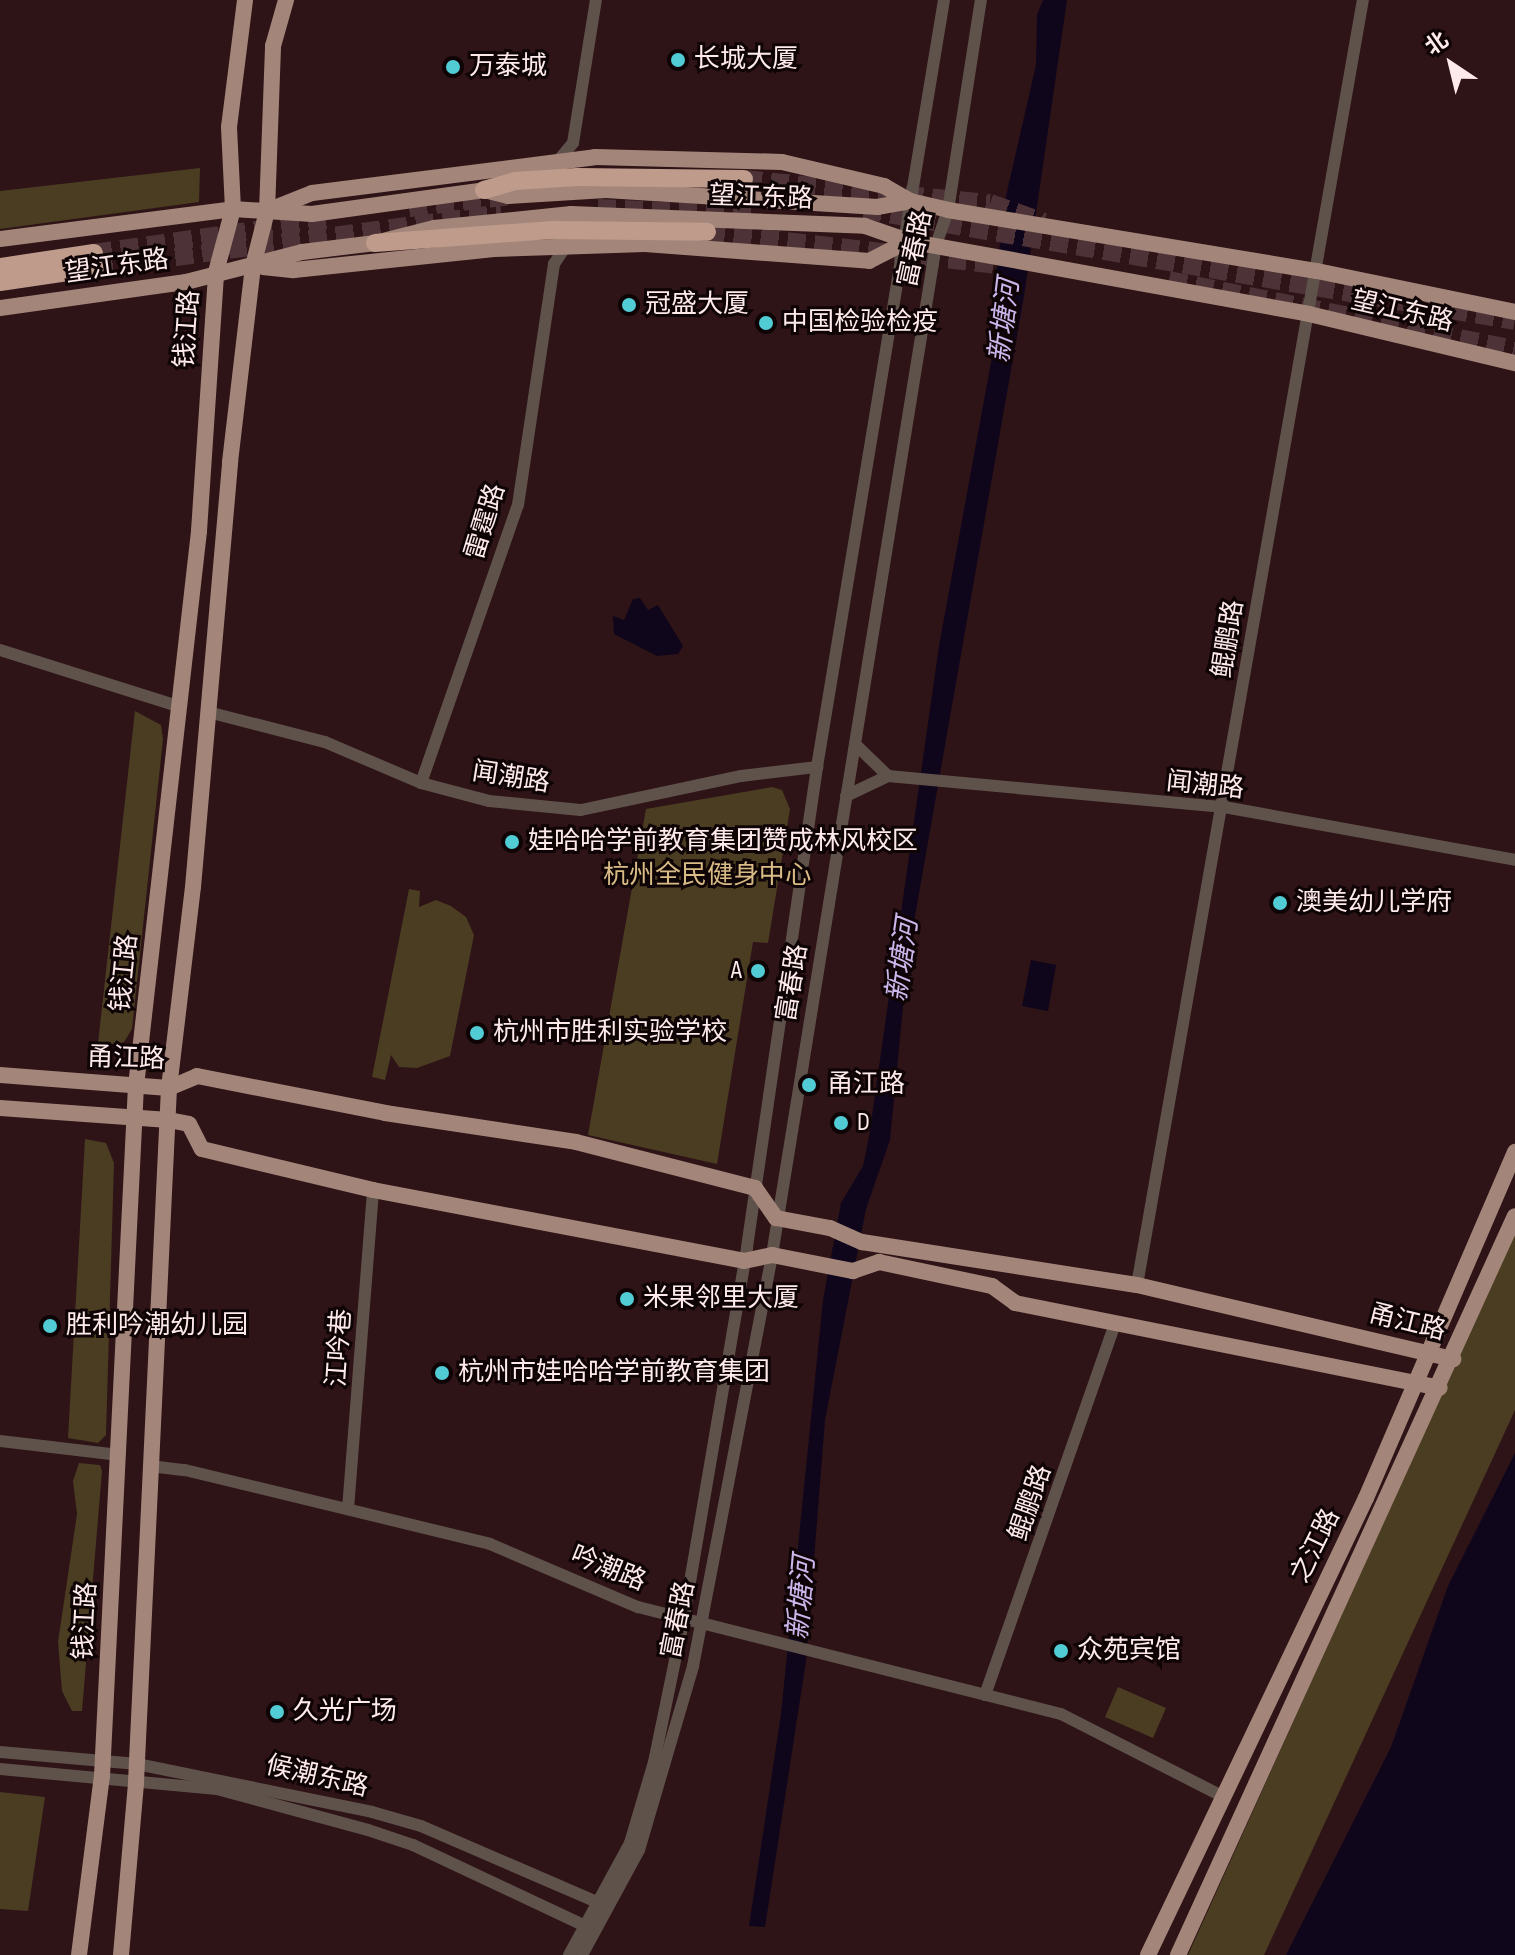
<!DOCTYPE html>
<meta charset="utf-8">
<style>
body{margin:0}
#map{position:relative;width:1515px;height:1955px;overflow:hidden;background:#2e1317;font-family:"Sofia Sans Condensed","Noto Sans SC",sans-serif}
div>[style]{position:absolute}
.green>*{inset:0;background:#4b3d22}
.water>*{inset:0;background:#10061c}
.highway-tunnel>*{height:18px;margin-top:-9px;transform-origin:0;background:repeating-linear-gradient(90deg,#4d3337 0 18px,transparent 0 27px)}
.minor>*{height:12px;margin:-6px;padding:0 6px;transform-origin:6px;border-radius:6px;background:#5f524b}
.major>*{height:16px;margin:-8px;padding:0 8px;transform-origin:8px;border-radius:8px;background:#a38679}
.highway>*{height:18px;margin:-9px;padding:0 9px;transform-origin:9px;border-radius:9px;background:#be9b8b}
.dots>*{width:22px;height:22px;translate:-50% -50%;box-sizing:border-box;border:4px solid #0f0405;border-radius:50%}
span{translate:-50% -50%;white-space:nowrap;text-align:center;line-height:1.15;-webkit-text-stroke:6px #0f0405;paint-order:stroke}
.poi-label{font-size:26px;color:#feeaeb}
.left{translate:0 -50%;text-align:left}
.right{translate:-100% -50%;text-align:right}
.street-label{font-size:26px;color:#feeaeb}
.park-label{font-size:26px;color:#d9bb86}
.water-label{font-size:28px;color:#cdb6ec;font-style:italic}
.north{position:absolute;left:1411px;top:24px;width:80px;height:80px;-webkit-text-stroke:6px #0f0405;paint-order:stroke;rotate:325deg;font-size:22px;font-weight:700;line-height:32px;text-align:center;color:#feeaeb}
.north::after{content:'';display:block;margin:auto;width:28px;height:36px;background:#feeaeb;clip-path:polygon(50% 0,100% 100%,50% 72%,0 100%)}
</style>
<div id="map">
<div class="green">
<div style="clip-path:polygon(200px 168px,199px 202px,0 229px,0 191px)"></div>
<div style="clip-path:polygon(135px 711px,161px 725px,163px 739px,132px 1029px,124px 1042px,115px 1044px,98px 1043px)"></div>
<div style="clip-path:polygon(772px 787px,782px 790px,790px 809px,768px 943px,753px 942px,717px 1164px,588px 1135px,646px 809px)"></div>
<div style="clip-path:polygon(409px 889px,420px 891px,419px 907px,436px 900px,451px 906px,466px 917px,474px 935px,450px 1056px,417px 1068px,399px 1067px,391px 1055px,385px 1080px,372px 1077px)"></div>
<div style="clip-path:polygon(85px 1139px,106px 1143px,114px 1163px,106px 1435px,98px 1443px,68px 1438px)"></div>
<div style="clip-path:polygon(1515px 1230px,1515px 1410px,1264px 1955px,1188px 1955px)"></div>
<div style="clip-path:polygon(79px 1463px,100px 1465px,102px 1471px,82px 1711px,72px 1711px,62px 1691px,58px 1642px,77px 1514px,73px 1481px)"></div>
<div style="clip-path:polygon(1118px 1687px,1166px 1708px,1153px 1738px,1105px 1717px)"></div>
<div style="clip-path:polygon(0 1792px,45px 1797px,28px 1911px,0 1909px)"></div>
</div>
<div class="water">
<div style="clip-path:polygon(1043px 0,1067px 0,1024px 296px,908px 956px,890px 1140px,866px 1209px,825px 1420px,806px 1661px,765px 1927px,749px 1926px,781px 1714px,823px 1300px,841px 1203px,863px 1166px,869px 1137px,939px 646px,1000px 313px,995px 281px,1006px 196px,1036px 65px,1037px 15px)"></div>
<div style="clip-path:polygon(640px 598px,648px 610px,658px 605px,683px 646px,678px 654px,657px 656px,614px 634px,613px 616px,624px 620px,633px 599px)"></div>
<div style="clip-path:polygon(1031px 960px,1056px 965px,1048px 1011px,1022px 1006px)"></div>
<div style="clip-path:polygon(1515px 1453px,1515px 1955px,1286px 1955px,1391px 1747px,1448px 1586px)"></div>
</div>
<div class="highway-tunnel">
<div style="left:744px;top:179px;width:247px;rotate:5.6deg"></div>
<div style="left:990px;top:203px;width:57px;rotate:19.4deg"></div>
<div style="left:409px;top:208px;width:103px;rotate:-6.7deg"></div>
<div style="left:598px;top:208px;width:158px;rotate:2.5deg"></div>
<div style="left:864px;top:210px;width:660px;rotate:9.68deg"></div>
<div style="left:707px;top:232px;width:293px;rotate:6.5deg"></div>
<div style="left:94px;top:253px;width:241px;rotate:-8.1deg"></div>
<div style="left:95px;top:268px;width:410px;rotate:-7.7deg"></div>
<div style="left:1169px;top:280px;width:353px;rotate:11.3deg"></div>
</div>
<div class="minor">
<div style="left:557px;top:162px;width:25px;rotate:-50deg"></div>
<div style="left:573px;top:143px;width:145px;rotate:-80.9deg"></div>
<div style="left:0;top:650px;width:187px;rotate:17.5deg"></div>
<div style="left:208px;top:712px;width:121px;rotate:14.4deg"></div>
<div style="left:325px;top:742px;width:104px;rotate:23.1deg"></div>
<div style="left:421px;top:783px;width:70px;rotate:14.8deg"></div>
<div style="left:489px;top:801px;width:92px;rotate:5.6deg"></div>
<div style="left:581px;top:810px;width:164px;rotate:-12deg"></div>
<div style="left:741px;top:776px;width:77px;rotate:-6.8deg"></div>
<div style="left:855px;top:744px;width:46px;rotate:44.1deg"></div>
<div style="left:421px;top:783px;width:294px;rotate:-70.8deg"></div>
<div style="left:518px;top:505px;width:244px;rotate:-81.5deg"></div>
<div style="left:554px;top:264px;width:22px;rotate:-56deg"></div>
<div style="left:846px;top:796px;width:47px;rotate:-25.5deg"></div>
<div style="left:888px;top:776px;width:337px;rotate:5.3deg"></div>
<div style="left:1224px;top:807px;width:296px;rotate:10.3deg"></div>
<div style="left:1137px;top:1285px;width:1305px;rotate:-80.03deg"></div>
<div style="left:0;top:1441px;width:120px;rotate:6.7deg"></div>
<div style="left:150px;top:1466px;width:35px;rotate:7deg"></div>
<div style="left:185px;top:1470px;width:314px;rotate:13.6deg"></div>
<div style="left:490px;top:1544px;width:161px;rotate:23.1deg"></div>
<div style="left:638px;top:1607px;width:436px;rotate:14.2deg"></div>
<div style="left:1061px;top:1714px;width:183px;rotate:27deg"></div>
<div style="left:348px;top:1509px;width:320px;rotate:-85.5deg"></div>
<div style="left:985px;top:1695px;width:393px;rotate:-70.7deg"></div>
<div style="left:0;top:1752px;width:138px;rotate:5deg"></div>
<div style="left:137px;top:1764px;width:240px;rotate:11.5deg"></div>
<div style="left:372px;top:1812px;width:51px;rotate:15.9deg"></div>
<div style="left:421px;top:1826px;width:196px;rotate:23.4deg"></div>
<div style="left:0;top:1769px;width:218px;rotate:5.3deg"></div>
<div style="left:217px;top:1789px;width:156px;rotate:15.2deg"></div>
<div style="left:368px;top:1830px;width:47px;rotate:18.4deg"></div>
<div style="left:413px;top:1845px;width:195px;rotate:25.2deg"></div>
<div style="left:569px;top:1955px;width:128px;rotate:-61.4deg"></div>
<div style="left:630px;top:1843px;width:84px;rotate:-73.5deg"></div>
<div style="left:654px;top:1762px;width:148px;rotate:-78.3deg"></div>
<div style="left:684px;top:1617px;width:375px;rotate:-80.3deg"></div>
<div style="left:747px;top:1247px;width:485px;rotate:-81.7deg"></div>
<div style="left:817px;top:767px;width:777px;rotate:-80.6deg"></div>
<div style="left:582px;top:1955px;width:119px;rotate:-61.5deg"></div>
<div style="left:639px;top:1850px;width:192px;rotate:-73.6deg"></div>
<div style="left:693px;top:1666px;width:419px;rotate:-79.1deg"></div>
<div style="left:772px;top:1255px;width:1023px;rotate:-80.78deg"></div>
<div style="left:936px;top:245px;width:37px;rotate:-71deg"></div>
<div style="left:948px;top:210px;width:213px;rotate:-81.1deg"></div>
</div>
<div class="major">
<div style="left:267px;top:211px;width:48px;rotate:-21.8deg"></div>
<div style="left:312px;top:193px;width:285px;rotate:-7.2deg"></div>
<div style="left:595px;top:157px;width:187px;rotate:1.5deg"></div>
<div style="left:782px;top:162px;width:105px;rotate:13.2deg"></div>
<div style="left:884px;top:186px;width:30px;rotate:30deg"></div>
<div style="left:910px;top:201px;width:39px;rotate:13deg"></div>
<div style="left:948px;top:210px;width:374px;rotate:9.4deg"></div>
<div style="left:1317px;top:271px;width:202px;rotate:11.7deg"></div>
<div style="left:0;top:239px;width:235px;rotate:-7.3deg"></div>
<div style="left:233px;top:209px;width:79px;rotate:3.6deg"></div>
<div style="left:312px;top:214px;width:174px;rotate:-7.9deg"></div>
<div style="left:484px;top:190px;width:25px;rotate:14deg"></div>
<div style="left:508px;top:196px;width:98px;rotate:-3.5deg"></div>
<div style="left:606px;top:190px;width:272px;rotate:3.6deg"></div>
<div style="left:877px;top:207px;width:34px;rotate:-10deg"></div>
<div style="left:263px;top:267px;width:31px;rotate:6deg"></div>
<div style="left:294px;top:270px;width:201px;rotate:-6deg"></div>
<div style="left:494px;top:249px;width:151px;rotate:-1.9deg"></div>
<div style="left:645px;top:244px;width:225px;rotate:4.3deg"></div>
<div style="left:869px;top:261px;width:44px;rotate:-27.1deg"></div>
<div style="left:0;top:308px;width:188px;rotate:-8deg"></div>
<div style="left:186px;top:282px;width:120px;rotate:-14.5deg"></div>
<div style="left:302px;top:252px;width:74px;rotate:-7deg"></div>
<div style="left:375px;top:243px;width:61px;rotate:-14.3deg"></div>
<div style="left:434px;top:228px;width:138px;rotate:-5.8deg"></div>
<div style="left:571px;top:214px;width:294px;rotate:2.3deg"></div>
<div style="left:865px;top:226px;width:46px;rotate:19.2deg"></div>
<div style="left:908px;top:241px;width:408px;rotate:10.3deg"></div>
<div style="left:1309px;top:314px;width:212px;rotate:13.4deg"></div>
<div style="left:0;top:1075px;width:169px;rotate:4.4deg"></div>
<div style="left:169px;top:1088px;width:30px;rotate:-23deg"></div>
<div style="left:197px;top:1076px;width:192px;rotate:11.1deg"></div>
<div style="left:385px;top:1113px;width:193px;rotate:8.6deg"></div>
<div style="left:576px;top:1142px;width:185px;rotate:14.4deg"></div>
<div style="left:755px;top:1188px;width:37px;rotate:55deg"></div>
<div style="left:776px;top:1218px;width:55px;rotate:10.5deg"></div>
<div style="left:830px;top:1228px;width:35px;rotate:24deg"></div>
<div style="left:862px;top:1242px;width:278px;rotate:8.9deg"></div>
<div style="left:1137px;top:1285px;width:325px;rotate:13.2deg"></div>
<div style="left:0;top:1108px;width:169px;rotate:4.1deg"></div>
<div style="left:169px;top:1120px;width:20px;rotate:11deg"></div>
<div style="left:189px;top:1124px;width:28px;rotate:63deg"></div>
<div style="left:202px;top:1149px;width:176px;rotate:13.5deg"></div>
<div style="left:373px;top:1190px;width:378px;rotate:10.8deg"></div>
<div style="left:744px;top:1261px;width:29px;rotate:-12deg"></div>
<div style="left:772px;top:1255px;width:83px;rotate:11.2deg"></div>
<div style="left:853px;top:1271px;width:28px;rotate:-19deg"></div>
<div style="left:879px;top:1262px;width:116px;rotate:12deg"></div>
<div style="left:992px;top:1286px;width:29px;rotate:36deg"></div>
<div style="left:1015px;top:1303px;width:433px;rotate:11.3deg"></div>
<div style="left:79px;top:1955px;width:180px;rotate:-82.7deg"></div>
<div style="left:102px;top:1776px;width:691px;rotate:-87.18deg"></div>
<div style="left:136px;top:1086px;width:559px;rotate:-83.52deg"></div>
<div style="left:199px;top:531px;width:260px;rotate:-86.2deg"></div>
<div style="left:216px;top:272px;width:65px;rotate:-74.9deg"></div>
<div style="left:233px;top:209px;width:82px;rotate:-92.8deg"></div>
<div style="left:229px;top:127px;width:128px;rotate:-82.8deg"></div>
<div style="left:121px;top:1955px;width:174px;rotate:-85deg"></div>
<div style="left:136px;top:1782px;width:695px;rotate:-87.28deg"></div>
<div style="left:169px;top:1088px;width:202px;rotate:-83.2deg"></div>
<div style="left:193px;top:887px;width:427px;rotate:-85deg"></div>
<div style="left:230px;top:462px;width:197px;rotate:-83.3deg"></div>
<div style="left:253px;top:266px;width:57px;rotate:-75.7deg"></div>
<div style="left:267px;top:211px;width:165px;rotate:-87.9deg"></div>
<div style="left:273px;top:46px;width:48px;rotate:-74.2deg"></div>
<div style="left:1148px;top:1955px;width:506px;rotate:-64.5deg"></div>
<div style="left:1366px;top:1498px;width:377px;rotate:-66.7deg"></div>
<div style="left:1178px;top:1955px;width:812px;rotate:-65.49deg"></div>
</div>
<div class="highway">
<div style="left:484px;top:190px;width:32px;rotate:-16deg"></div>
<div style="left:515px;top:181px;width:62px;rotate:-3.7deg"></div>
<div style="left:577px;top:177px;width:167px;rotate:0.7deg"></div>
<div style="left:375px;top:243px;width:179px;rotate:-4.2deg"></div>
<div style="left:554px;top:230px;width:153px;rotate:0.7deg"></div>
<div style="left:0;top:267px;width:95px;rotate:-8.5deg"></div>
<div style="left:0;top:282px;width:96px;rotate:-8.4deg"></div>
</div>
<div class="dots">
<div style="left:678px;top:60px;background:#51ccd4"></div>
<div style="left:453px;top:67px;background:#51ccd4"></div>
<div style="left:629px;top:305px;background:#51ccd4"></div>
<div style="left:766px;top:323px;background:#51ccd4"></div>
<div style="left:512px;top:842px;background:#51ccd4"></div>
<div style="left:1280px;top:903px;background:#51ccd4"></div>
<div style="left:758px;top:971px;background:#51ccd4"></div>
<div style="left:477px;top:1033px;background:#51ccd4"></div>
<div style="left:809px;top:1085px;background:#51ccd4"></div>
<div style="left:841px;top:1123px;background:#51ccd4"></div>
<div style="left:627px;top:1299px;background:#51ccd4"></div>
<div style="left:50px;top:1326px;background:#51ccd4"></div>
<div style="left:442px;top:1373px;background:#51ccd4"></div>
<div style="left:1061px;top:1651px;background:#51ccd4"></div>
<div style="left:277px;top:1712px;background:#51ccd4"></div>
</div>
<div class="poi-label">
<span class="left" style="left:694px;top:60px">长城大厦</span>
<span class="left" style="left:469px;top:67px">万泰城</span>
<span class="left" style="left:645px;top:305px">冠盛大厦</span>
<span class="left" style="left:782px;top:323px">中国检验检疫</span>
<span class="left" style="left:528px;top:842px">娃哈哈学前教育集团赞成林风校区</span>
<span class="left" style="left:1296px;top:903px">澳美幼儿学府</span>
<span class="right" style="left:742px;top:971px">A</span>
<span class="left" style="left:493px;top:1033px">杭州市胜利实验学校</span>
<span class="left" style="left:827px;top:1085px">甬江路</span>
<span class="left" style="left:857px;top:1123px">D</span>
<span class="left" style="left:643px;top:1299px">米果邻里大厦</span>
<span class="left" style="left:66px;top:1326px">胜利吟潮幼儿园</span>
<span class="left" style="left:458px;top:1373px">杭州市娃哈哈学前教育集团</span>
<span class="left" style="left:1077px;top:1651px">众苑宾馆</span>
<span class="left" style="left:293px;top:1712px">久光广场</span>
</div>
<div class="street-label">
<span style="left:761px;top:198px;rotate:2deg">望江东路</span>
<span style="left:916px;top:249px;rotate:-78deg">富春路</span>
<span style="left:117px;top:267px;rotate:-8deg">望江东路</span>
<span style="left:1402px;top:312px;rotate:13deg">望江东路</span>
<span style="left:188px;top:329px;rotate:-86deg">钱江路</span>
<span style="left:486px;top:522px;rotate:-73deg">雷霆路</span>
<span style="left:1229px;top:639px;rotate:-81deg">鲲鹏路</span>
<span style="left:511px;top:778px;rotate:9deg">闻潮路</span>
<span style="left:1205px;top:786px;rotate:6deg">闻潮路</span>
<span style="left:125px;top:973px;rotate:-84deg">钱江路</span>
<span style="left:793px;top:983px;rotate:-81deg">富春路</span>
<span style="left:126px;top:1059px;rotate:2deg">甬江路</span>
<span style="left:1407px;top:1323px;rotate:14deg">甬江路</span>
<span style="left:340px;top:1348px;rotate:-86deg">江吟巷</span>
<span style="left:1031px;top:1503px;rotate:-71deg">鲲鹏路</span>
<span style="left:1316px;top:1546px;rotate:-64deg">之江路</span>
<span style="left:608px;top:1569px;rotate:22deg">吟潮路</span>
<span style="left:679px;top:1620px;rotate:-79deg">富春路</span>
<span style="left:86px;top:1621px;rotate:-87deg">钱江路</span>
<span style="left:317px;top:1777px;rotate:13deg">候潮东路</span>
</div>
<div class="park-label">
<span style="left:707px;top:876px">杭州全民健身中心</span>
</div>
<div class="water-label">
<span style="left:1005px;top:321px;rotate:-83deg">新塘河</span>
<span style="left:903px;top:960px;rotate:-82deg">新塘河</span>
<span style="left:802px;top:1598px;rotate:-85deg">新塘河</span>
</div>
<div class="north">北</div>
</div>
